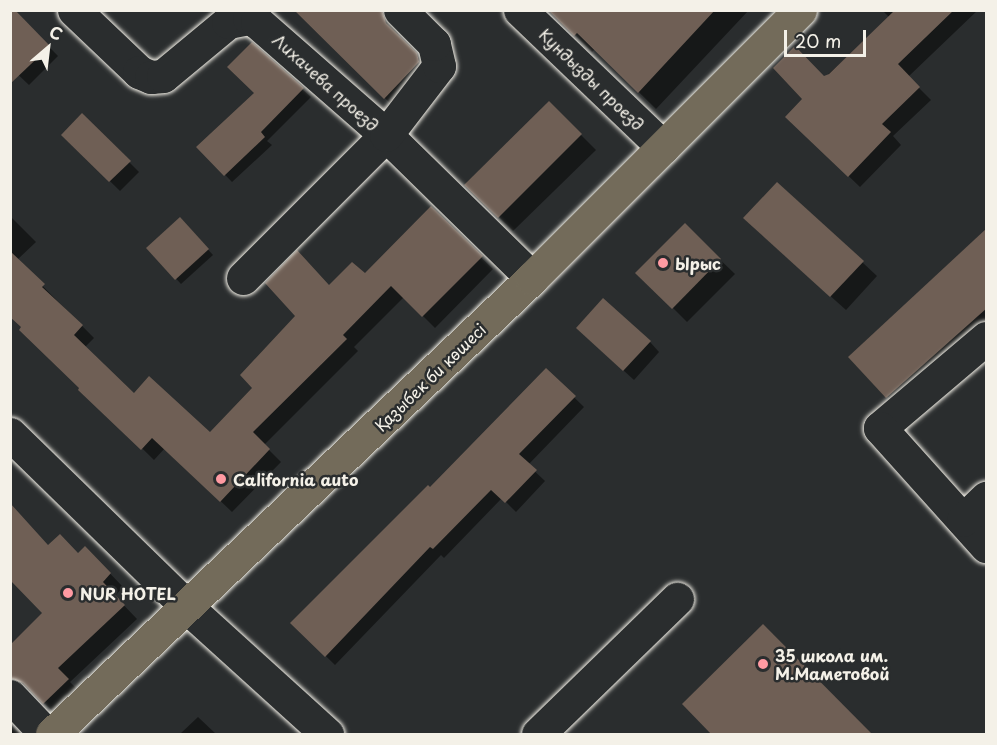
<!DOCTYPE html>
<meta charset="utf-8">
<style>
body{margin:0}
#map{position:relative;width:997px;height:745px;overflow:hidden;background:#2a2d2e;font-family:"Playpen Sans",sans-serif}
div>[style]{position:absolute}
.shadow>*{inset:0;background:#0007}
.building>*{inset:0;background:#6f5f55}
.roads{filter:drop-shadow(0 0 2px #f4f1e8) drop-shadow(0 0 2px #f4f1e8)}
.minor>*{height:33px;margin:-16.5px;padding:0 16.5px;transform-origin:16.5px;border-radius:16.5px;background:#2a2d2e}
.major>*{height:33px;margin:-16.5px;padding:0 16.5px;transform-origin:16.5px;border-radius:16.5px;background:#736b5a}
.dots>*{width:16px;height:16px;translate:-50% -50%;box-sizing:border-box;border:3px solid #2a2d2e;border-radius:50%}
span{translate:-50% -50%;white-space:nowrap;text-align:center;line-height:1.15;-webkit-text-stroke:5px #2a2d2e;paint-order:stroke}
.street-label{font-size:16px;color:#f4f1e8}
.poi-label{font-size:16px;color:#f4f1e8;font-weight:700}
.left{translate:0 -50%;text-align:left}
.frame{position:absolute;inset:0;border:12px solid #f4f1e8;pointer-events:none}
.north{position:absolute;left:18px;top:18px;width:60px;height:60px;-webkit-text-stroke:4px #2a2d2e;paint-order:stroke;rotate:28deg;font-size:16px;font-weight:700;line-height:24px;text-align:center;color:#f4f1e8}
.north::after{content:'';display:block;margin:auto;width:21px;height:27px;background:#f4f1e8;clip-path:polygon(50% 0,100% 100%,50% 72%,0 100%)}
.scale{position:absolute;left:784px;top:30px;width:82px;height:27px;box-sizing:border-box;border:3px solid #f4f1e8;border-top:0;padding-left:8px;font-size:18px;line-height:21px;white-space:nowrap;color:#f4f1e8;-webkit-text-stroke:4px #2a2d2e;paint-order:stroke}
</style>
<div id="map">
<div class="shadow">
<div style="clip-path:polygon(13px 10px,58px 56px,29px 85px,10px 67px)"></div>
<div style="clip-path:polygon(381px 10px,395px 25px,400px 39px,430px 69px,398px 111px,298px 12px)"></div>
<div style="clip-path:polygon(550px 10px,749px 10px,656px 109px,595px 49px,592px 52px)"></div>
<div style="clip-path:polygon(882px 10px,978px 10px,908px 77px,931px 100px,893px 136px,901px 145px,860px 187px,787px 117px,824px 78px,890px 18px)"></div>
<div style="clip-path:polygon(252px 44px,311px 97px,267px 141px,272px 145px,232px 182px,198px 147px,256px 93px)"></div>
<div style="clip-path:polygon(549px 103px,596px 150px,513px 231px,466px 185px)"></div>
<div style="clip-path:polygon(82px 115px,139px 172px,120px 191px,63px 135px)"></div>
<div style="clip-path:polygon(431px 208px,493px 269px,435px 328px,404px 297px,354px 347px,358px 351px,264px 445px,281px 462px,232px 512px,165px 448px,154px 460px,21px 329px,23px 327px,10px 316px,10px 216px,36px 242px,17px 260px,94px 338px,84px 348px,134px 395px,210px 434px,255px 388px,330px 287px,365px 275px)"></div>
<div style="clip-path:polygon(180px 219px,213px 255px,181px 284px,148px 248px)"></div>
<div style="clip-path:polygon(685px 226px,735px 274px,687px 322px,638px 273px)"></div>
<div style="clip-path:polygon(986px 230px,986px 352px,911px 421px,850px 357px)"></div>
<div style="clip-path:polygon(760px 233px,862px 262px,877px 276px,846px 310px)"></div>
<div style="clip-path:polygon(588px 338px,650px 342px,659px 352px,634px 380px)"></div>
<div style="clip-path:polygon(546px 370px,584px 407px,528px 465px,545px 481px,516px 512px,502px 498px,444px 558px,441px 555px,335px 665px,292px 623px,430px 489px)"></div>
<div style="clip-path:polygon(49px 547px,98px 561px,123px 587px,115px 596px,137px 619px,70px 682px,81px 693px,58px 716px,31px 691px,19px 691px,10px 696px,10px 645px,44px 613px)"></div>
<div style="clip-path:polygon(198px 717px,216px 734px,180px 734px)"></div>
<div style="clip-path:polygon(10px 723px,20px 734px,10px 734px)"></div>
</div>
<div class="building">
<div style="clip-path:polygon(10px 10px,15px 10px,50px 46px,10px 84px)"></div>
<div style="clip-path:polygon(294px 10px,382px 10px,386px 23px,417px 53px,419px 62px,384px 99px)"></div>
<div style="clip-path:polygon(548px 10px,715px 10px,638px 93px,577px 33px,574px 36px)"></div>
<div style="clip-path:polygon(895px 10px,954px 10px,898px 64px,920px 87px,882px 124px,891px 132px,848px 177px,785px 117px,802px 99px,773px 68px,795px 46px,824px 76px,829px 74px)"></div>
<div style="clip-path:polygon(252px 42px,304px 88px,261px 132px,265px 137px,224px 176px,196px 147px,254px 93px,227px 67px)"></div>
<div style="clip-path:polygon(549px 101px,582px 134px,498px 218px,464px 185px)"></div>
<div style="clip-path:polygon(82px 113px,131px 161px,109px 182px,61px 135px)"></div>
<div style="clip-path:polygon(777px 182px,864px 261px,830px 297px,743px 218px)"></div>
<div style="clip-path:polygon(431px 206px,483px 256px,422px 317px,391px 286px,343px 335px,347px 339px,253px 432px,270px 449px,220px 502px,152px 438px,141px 450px,78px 390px,79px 388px,19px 330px,21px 327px,10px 317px,10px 251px,45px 284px,42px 287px,83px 325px,74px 335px,134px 393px,149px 376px,210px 432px,252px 388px,240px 375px,295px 316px,265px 283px,297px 250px,329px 285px,352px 262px,365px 273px)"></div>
<div style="clip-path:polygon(180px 217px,209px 249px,175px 280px,146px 248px)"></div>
<div style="clip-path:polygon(685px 223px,721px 259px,672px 309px,635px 273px)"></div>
<div style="clip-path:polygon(987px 228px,987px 308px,886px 398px,848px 357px)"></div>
<div style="clip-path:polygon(603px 298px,651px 341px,623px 371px,576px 328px)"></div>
<div style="clip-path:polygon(546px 368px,576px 396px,519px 454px,537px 470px,505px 503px,491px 490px,433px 549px,430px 547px,325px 657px,290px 623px,428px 485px,430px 487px)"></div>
<div style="clip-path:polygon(10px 503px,48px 545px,60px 534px,78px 553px,85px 546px,111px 573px,103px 582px,125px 605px,58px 668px,69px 679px,43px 704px,23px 683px,10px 678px,10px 645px,42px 613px,10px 580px)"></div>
<div style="clip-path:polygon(763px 624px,873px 735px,712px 735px,682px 704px)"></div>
</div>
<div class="roads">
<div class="minor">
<div style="left:74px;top:10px;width:90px;rotate:43.6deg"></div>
<div style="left:139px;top:72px;width:13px;rotate:23deg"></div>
<div style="left:151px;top:77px;width:12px;rotate:-5deg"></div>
<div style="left:163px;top:76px;width:85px;rotate:-39.7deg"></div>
<div style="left:228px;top:22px;width:21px;rotate:-11deg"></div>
<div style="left:249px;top:18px;width:9px;rotate:27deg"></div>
<div style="left:257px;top:22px;width:171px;rotate:41.2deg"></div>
<div style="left:386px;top:135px;width:204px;rotate:44.4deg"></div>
<div style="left:520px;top:10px;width:198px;rotate:43.8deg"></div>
<div style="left:243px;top:278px;width:202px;rotate:-45deg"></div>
<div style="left:386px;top:135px;width:87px;rotate:-52.5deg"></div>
<div style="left:439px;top:66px;width:23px;rotate:-103deg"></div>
<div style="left:434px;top:44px;width:48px;rotate:-135deg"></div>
<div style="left:986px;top:338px;width:139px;rotate:139.7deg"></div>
<div style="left:880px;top:428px;width:159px;rotate:48.1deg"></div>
<div style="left:10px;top:434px;width:249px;rotate:44.3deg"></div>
<div style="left:188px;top:608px;width:188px;rotate:42.2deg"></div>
<div style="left:963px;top:520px;width:32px;rotate:-44deg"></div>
<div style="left:10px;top:696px;width:52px;rotate:46.5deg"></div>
<div style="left:538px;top:734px;width:194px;rotate:-44.2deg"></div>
</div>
<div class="major">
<div style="left:52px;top:734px;width:662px;rotate:-43.53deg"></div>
<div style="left:532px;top:278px;width:379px;rotate:-45deg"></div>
</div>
</div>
<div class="dots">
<div style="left:663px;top:263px;background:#ff9aa2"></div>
<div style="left:221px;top:479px;background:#ff9aa2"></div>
<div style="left:68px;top:593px;background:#ff9aa2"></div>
<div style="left:763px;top:664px;background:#ff9aa2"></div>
</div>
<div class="street-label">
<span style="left:592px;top:79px;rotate:44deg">Кундызды проезд</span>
<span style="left:326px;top:82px;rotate:42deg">Лихачева проезд</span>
<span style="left:430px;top:377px;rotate:-44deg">Қазыбек би көшесі</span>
</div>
<div class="poi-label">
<span class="left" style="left:675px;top:263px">Ырыс</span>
<span class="left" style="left:233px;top:479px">California auto</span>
<span class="left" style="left:80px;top:593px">NUR HOTEL</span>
<span class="left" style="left:775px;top:664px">35 школа им.<br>М.Маметовой</span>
</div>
<div class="frame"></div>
<div class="north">С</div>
<div class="scale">20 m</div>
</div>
